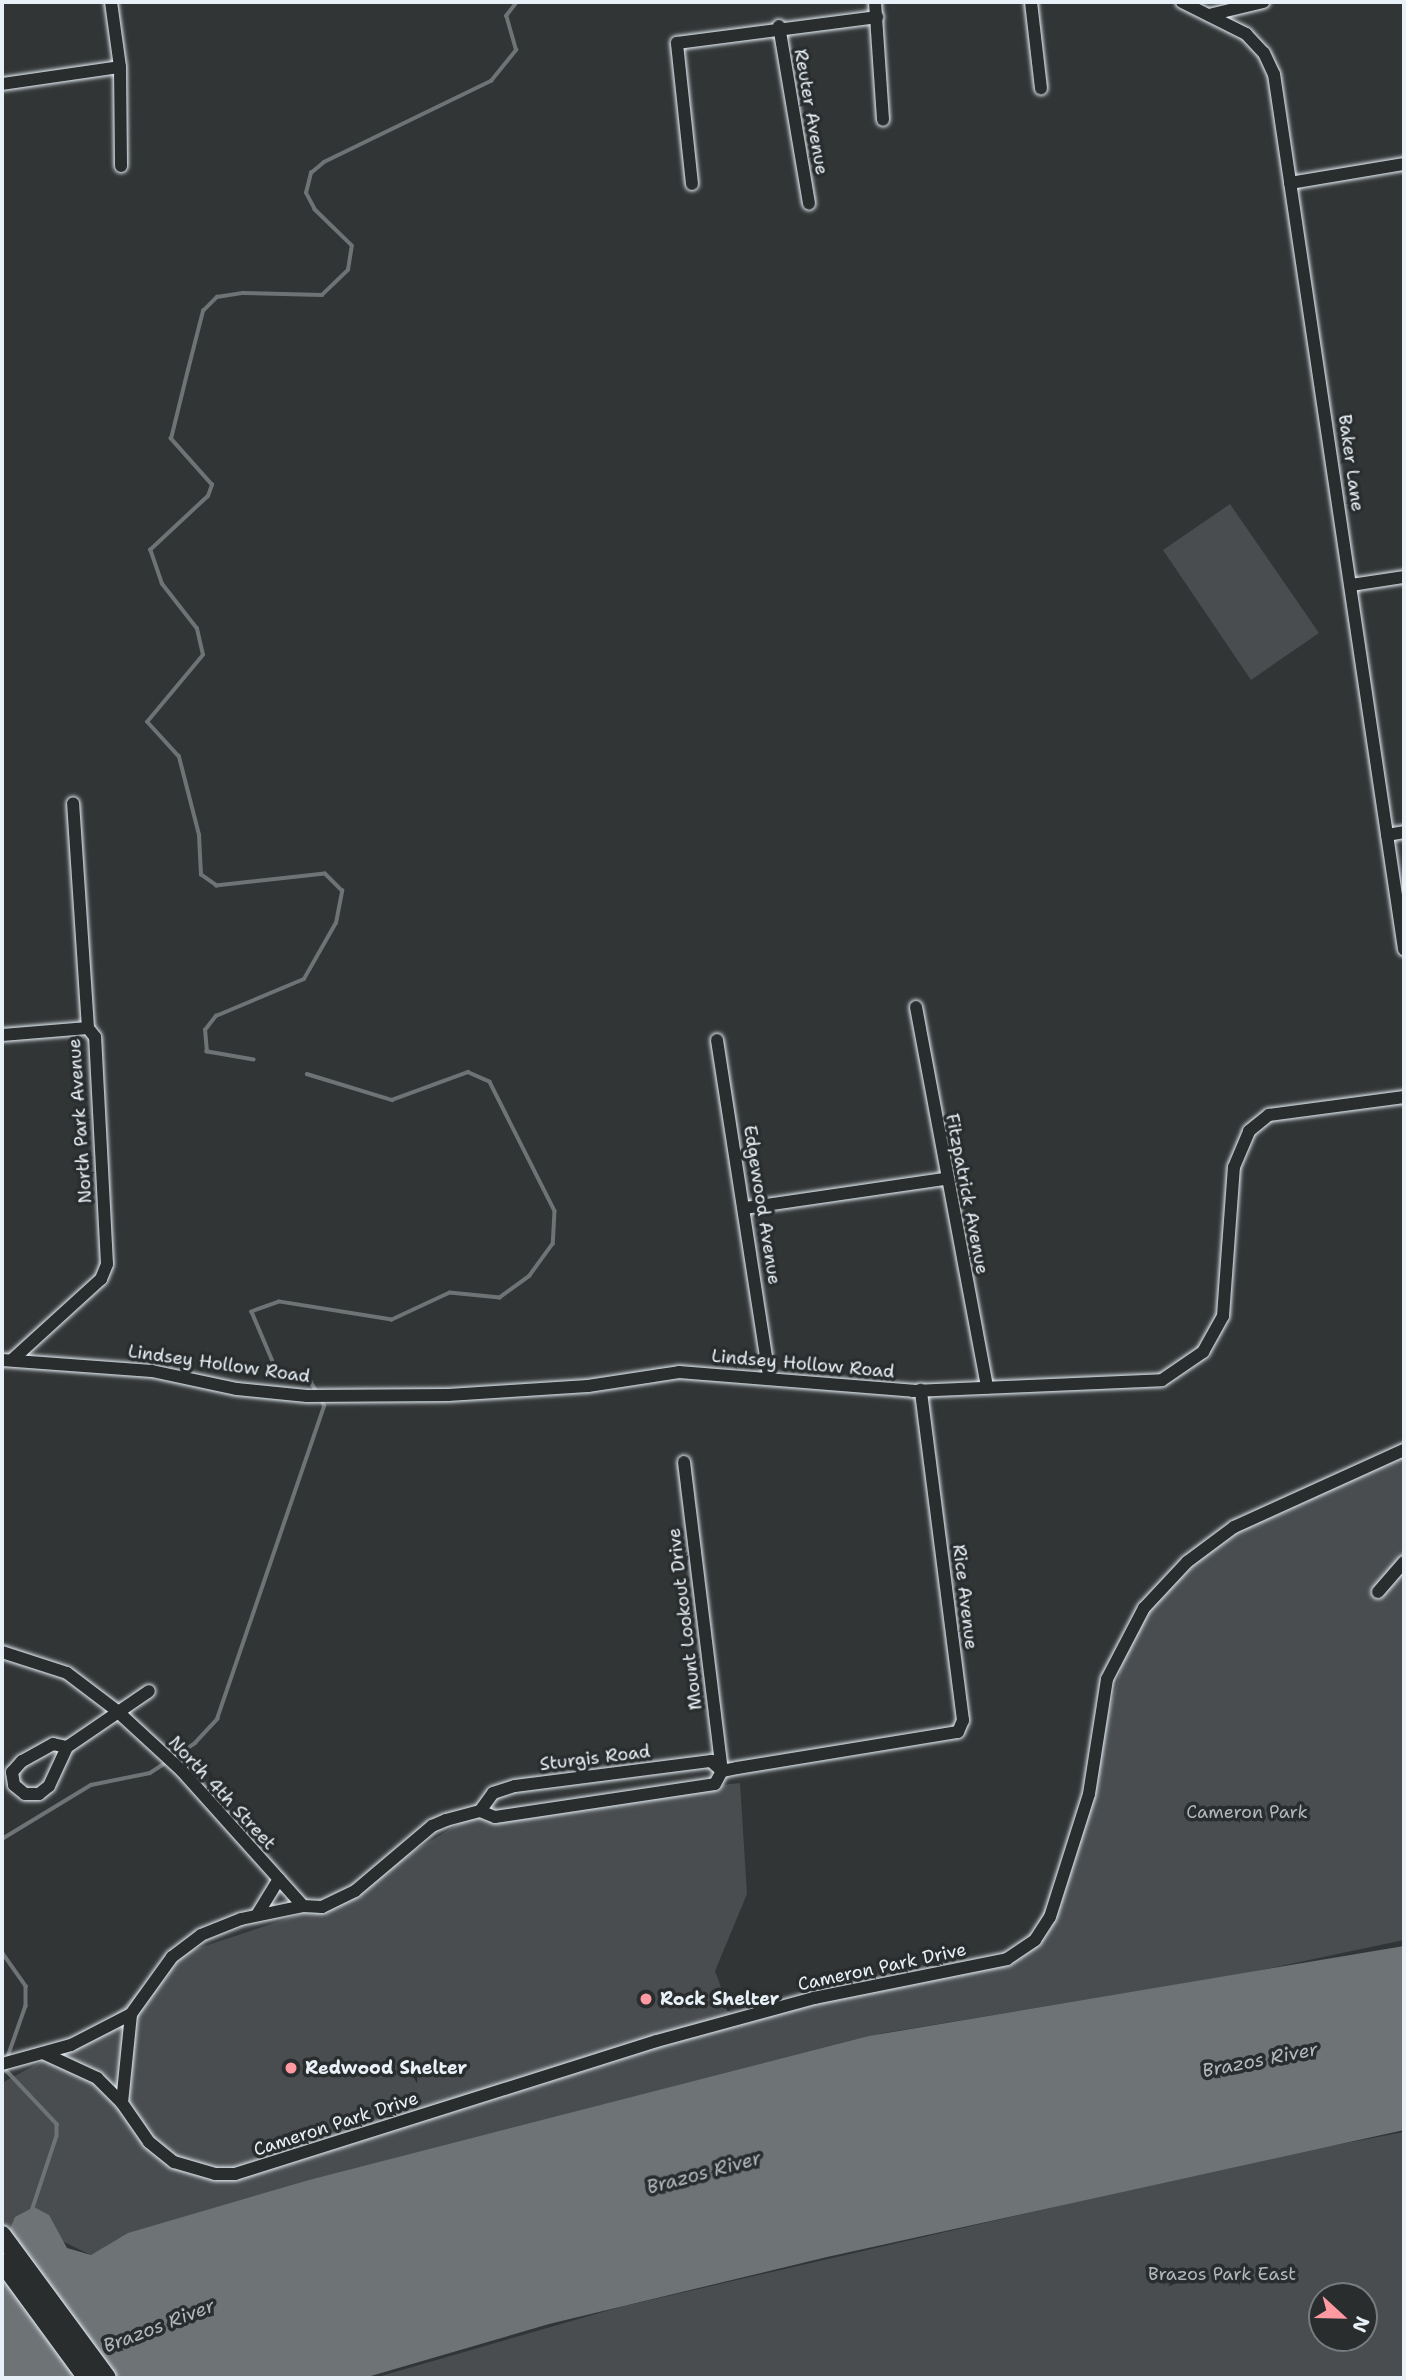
<!DOCTYPE html>
<style>
body{margin:0}
#map{position:relative;width:1406px;height:2380px;overflow:hidden;background:#323536;font-family:"Shantell Sans",sans-serif}
div>[style]{position:absolute}
.green>*{inset:0;background:#494d4f}
.water>*{inset:0;background:#6e7376}
.stream>*{height:3.5px;margin:-1.75px;padding:0 1.75px;transform-origin:1.75px;border-radius:1.75px;background:#6e7376}
.roads{filter:drop-shadow(0 0 2px #e8f1f8) drop-shadow(0 0 2px #e8f1f8)}
.minor>*{height:12px;margin:-6px;padding:0 6px;transform-origin:6px;border-radius:6px;background:#2a2d2e}
.secondary>*{height:18px;margin:-9px;padding:0 9px;transform-origin:9px;border-radius:9px;background:#2a2d2e}
.dots>*{width:19px;height:19px;translate:-50% -50%;box-sizing:border-box;border:4px solid #2a2d2e;border-radius:50%}
span{translate:-50% -50%;white-space:nowrap;text-align:center;line-height:1.15;-webkit-text-stroke:7px #2a2d2e;paint-order:stroke}
.street-label{font-size:18px;color:#e8f1f8}
.park-label{font-size:18px;color:#b0b8bd}
.poi-label{font-size:18px;color:#e8f1f8;font-weight:700}
.left{translate:0 -50%;text-align:left}
.water-label{font-size:19px;color:#b1b8be;font-style:italic}
.frame{position:absolute;inset:0;border:4px solid #e8f1f8;pointer-events:none}
.north{position:absolute;left:1308px;top:2282px;width:70px;height:70px;box-sizing:border-box;background:#2a2d2e;border:2px solid #767b7f;border-radius:50%;rotate:112deg;font-size:19px;font-weight:700;line-height:28px;text-align:center;color:#e8f1f8}
.north::after{content:'';display:block;margin:auto;width:24px;height:32px;background:#ff9aa2;clip-path:polygon(50% 0,100% 100%,50% 72%,0 100%)}
</style>
<div id="map">
<div class="green">
<div style="clip-path:polygon(1230px 504px,1319px 633px,1251px 680px,1163px 550px)"></div>
<div style="clip-path:polygon(1404px 1453px,1404px 1940px,1248px 1973px,884px 2033px,207px 2210px,91px 2255px,60px 2240px,2px 2247px,2px 2083px,98px 2031px,172px 1957px,322px 1907px,480px 1811px,740px 1783px,747px 1894px,715px 1971px,733px 2020px,1025px 1949px,1067px 1865px,1131px 1632px,1202px 1551px,1326px 1483px)"></div>
<div style="clip-path:polygon(evenodd,1404px 2132px,1404px 2378px,374px 2378px,620px 2307px,1267px 2158px,1404px 2132px,1322px 2296px,1364px 2296px,1364px 2338px,1322px 2338px,1322px 2296px)"></div>
</div>
<div class="water">
<div style="clip-path:polygon(1404px 1946px,1404px 2130px,827px 2257px,549px 2324px,364px 2378px,2px 2378px,2px 2247px,15px 2217px,34px 2207px,49px 2215px,67px 2248px,91px 2255px,128px 2233px,309px 2180px,869px 2036px)"></div>
</div>
<div class="stream">
<div style="left:254px;top:1060px;width:48px;rotate:-170.3deg"></div>
<div style="left:207px;top:1052px;width:22px;rotate:-95deg"></div>
<div style="left:205px;top:1030px;width:18px;rotate:-52deg"></div>
<div style="left:216px;top:1016px;width:95px;rotate:-22.8deg"></div>
<div style="left:304px;top:979px;width:64px;rotate:-60.3deg"></div>
<div style="left:336px;top:923px;width:33px;rotate:-79deg"></div>
<div style="left:342px;top:891px;width:24px;rotate:-135deg"></div>
<div style="left:325px;top:874px;width:109px;rotate:173.7deg"></div>
<div style="left:217px;top:886px;width:19px;rotate:-145deg"></div>
<div style="left:201px;top:875px;width:40px;rotate:-92.9deg"></div>
<div style="left:199px;top:835px;width:81px;rotate:-104.4deg"></div>
<div style="left:179px;top:757px;width:47px;rotate:-132.4deg"></div>
<div style="left:147px;top:722px;width:87px;rotate:-50.1deg"></div>
<div style="left:203px;top:655px;width:27px;rotate:-103deg"></div>
<div style="left:197px;top:629px;width:57px;rotate:-127.9deg"></div>
<div style="left:162px;top:584px;width:36px;rotate:-109deg"></div>
<div style="left:150px;top:550px;width:79px;rotate:-43deg"></div>
<div style="left:208px;top:496px;width:12px;rotate:-70deg"></div>
<div style="left:212px;top:485px;width:62px;rotate:-131.7deg"></div>
<div style="left:171px;top:439px;width:71px;rotate:-76.2deg"></div>
<div style="left:188px;top:370px;width:61px;rotate:-75.7deg"></div>
<div style="left:203px;top:311px;width:20px;rotate:-45deg"></div>
<div style="left:217px;top:297px;width:26px;rotate:-9deg"></div>
<div style="left:243px;top:293px;width:79px;rotate:1.5deg"></div>
<div style="left:322px;top:295px;width:36px;rotate:-44deg"></div>
<div style="left:348px;top:270px;width:24px;rotate:-81deg"></div>
<div style="left:352px;top:246px;width:52px;rotate:-135.8deg"></div>
<div style="left:315px;top:210px;width:19px;rotate:-118deg"></div>
<div style="left:306px;top:193px;width:21px;rotate:-76deg"></div>
<div style="left:311px;top:173px;width:17px;rotate:-40deg"></div>
<div style="left:324px;top:162px;width:186px;rotate:-25.9deg"></div>
<div style="left:491px;top:81px;width:40px;rotate:-51deg"></div>
<div style="left:516px;top:50px;width:35px;rotate:-106deg"></div>
<div style="left:506px;top:16px;width:18px;rotate:-52deg"></div>
<div style="left:307px;top:1074px;width:89px;rotate:17deg"></div>
<div style="left:392px;top:1100px;width:81px;rotate:-20.2deg"></div>
<div style="left:468px;top:1072px;width:24px;rotate:24deg"></div>
<div style="left:490px;top:1082px;width:144px;rotate:63.3deg"></div>
<div style="left:555px;top:1211px;width:33px;rotate:93deg"></div>
<div style="left:553px;top:1244px;width:39px;rotate:126deg"></div>
<div style="left:530px;top:1276px;width:37px;rotate:144deg"></div>
<div style="left:500px;top:1298px;width:50px;rotate:-174.3deg"></div>
<div style="left:450px;top:1293px;width:64px;rotate:155deg"></div>
<div style="left:392px;top:1320px;width:114px;rotate:-170.9deg"></div>
<div style="left:279px;top:1302px;width:29px;rotate:160deg"></div>
<div style="left:252px;top:1312px;width:64px;rotate:67deg"></div>
<div style="left:277px;top:1371px;width:36px;rotate:18deg"></div>
<div style="left:311px;top:1382px;width:12px;rotate:59deg"></div>
<div style="left:173px;top:1758px;width:27px;rotate:-34deg"></div>
<div style="left:195px;top:1743px;width:33px;rotate:-47deg"></div>
<div style="left:217px;top:1719px;width:331px;rotate:-71.1deg"></div>
<div style="left:324px;top:1406px;width:9px;rotate:-117deg"></div>
<div style="left:2px;top:1839px;width:104px;rotate:-31.2deg"></div>
<div style="left:91px;top:1785px;width:60px;rotate:-11.5deg"></div>
<div style="left:150px;top:1773px;width:20px;rotate:-33deg"></div>
<div style="left:2px;top:1952px;width:42px;rotate:54.8deg"></div>
<div style="left:26px;top:1986px;width:20px;rotate:90deg"></div>
<div style="left:26px;top:2006px;width:54px;rotate:109.4deg"></div>
<div style="left:6px;top:2065px;width:4px;rotate:104deg"></div>
<div style="left:5px;top:2069px;width:76px;rotate:46.6deg"></div>
<div style="left:57px;top:2124px;width:12px;rotate:90deg"></div>
<div style="left:57px;top:2136px;width:79px;rotate:108.4deg"></div>
</div>
<div class="roads">
<div class="minor">
<div style="left:111px;top:2px;width:66px;rotate:82.1deg"></div>
<div style="left:120px;top:67px;width:99px;rotate:89.4deg"></div>
<div style="left:875px;top:2px;width:118px;rotate:86.1deg"></div>
<div style="left:1031px;top:2px;width:87px;rotate:83.4deg"></div>
<div style="left:1182px;top:2px;width:72px;rotate:26.6deg"></div>
<div style="left:1246px;top:34px;width:26px;rotate:47deg"></div>
<div style="left:1264px;top:53px;width:23px;rotate:65deg"></div>
<div style="left:1274px;top:74px;width:885px;rotate:81.55deg"></div>
<div style="left:1209px;top:15px;width:56px;rotate:-13.5deg"></div>
<div style="left:779px;top:26px;width:180px;rotate:80.4deg"></div>
<div style="left:2px;top:84px;width:119px;rotate:-8.2deg"></div>
<div style="left:1290px;top:183px;width:116px;rotate:-9.5deg"></div>
<div style="left:692px;top:184px;width:142px;rotate:-96.1deg"></div>
<div style="left:677px;top:43px;width:202px;rotate:-7.4deg"></div>
<div style="left:1351px;top:585px;width:54px;rotate:-8.6deg"></div>
<div style="left:1387px;top:835px;width:17px;rotate:-10deg"></div>
<div style="left:916px;top:1007px;width:387px;rotate:79.4deg"></div>
<div style="left:2px;top:1035px;width:86px;rotate:-4.7deg"></div>
<div style="left:717px;top:1040px;width:341px;rotate:81.2deg"></div>
<div style="left:745px;top:1208px;width:202px;rotate:-8.3deg"></div>
<div style="left:13px;top:1359px;width:119px;rotate:-42.3deg"></div>
<div style="left:101px;top:1279px;width:16px;rotate:-68deg"></div>
<div style="left:107px;top:1264px;width:227px;rotate:-93deg"></div>
<div style="left:95px;top:1037px;width:11px;rotate:-128deg"></div>
<div style="left:88px;top:1028px;width:225px;rotate:-93.8deg"></div>
<div style="left:2px;top:1360px;width:150px;rotate:4.2deg"></div>
<div style="left:152px;top:1371px;width:87px;rotate:12deg"></div>
<div style="left:237px;top:1389px;width:70px;rotate:5.7deg"></div>
<div style="left:307px;top:1396px;width:141px;rotate:-0.4deg"></div>
<div style="left:448px;top:1395px;width:140px;rotate:-3.7deg"></div>
<div style="left:588px;top:1386px;width:92px;rotate:-8.7deg"></div>
<div style="left:679px;top:1372px;width:235px;rotate:4.6deg"></div>
<div style="left:913px;top:1391px;width:249px;rotate:-2.5deg"></div>
<div style="left:1162px;top:1380px;width:50px;rotate:-34.3deg"></div>
<div style="left:1203px;top:1352px;width:41px;rotate:-60.9deg"></div>
<div style="left:1223px;top:1316px;width:149px;rotate:-85.8deg"></div>
<div style="left:1234px;top:1167px;width:39px;rotate:-67deg"></div>
<div style="left:1249px;top:1131px;width:26px;rotate:-39deg"></div>
<div style="left:1269px;top:1115px;width:136px;rotate:-7.6deg"></div>
<div style="left:684px;top:1462px;width:311px;rotate:83deg"></div>
<div style="left:1378px;top:1592px;width:40px;rotate:-49deg"></div>
<div style="left:2px;top:1652px;width:68px;rotate:17.9deg"></div>
<div style="left:67px;top:1673px;width:63px;rotate:37.2deg"></div>
<div style="left:117px;top:1711px;width:88px;rotate:42.7deg"></div>
<div style="left:182px;top:1771px;width:181px;rotate:48.1deg"></div>
<div style="left:67px;top:1747px;width:14px;rotate:-168deg"></div>
<div style="left:53px;top:1744px;width:35px;rotate:151deg"></div>
<div style="left:22px;top:1761px;width:15px;rotate:132deg"></div>
<div style="left:12px;top:1772px;width:13px;rotate:81deg"></div>
<div style="left:14px;top:1785px;width:14px;rotate:39deg"></div>
<div style="left:25px;top:1794px;width:14px"></div>
<div style="left:39px;top:1794px;width:13px;rotate:-39deg"></div>
<div style="left:49px;top:1786px;width:43px;rotate:-65.2deg"></div>
<div style="left:67px;top:1747px;width:99px;rotate:-34.3deg"></div>
<div style="left:480px;top:1811px;width:22px;rotate:-54deg"></div>
<div style="left:493px;top:1793px;width:23px;rotate:-18deg"></div>
<div style="left:515px;top:1786px;width:198px;rotate:-7.3deg"></div>
<div style="left:711px;top:1761px;width:15px;rotate:42deg"></div>
<div style="left:257px;top:1915px;width:42px;rotate:-58.6deg"></div>
<div style="left:43px;top:2053px;width:60px;rotate:24.8deg"></div>
<div style="left:97px;top:2078px;width:35px;rotate:45deg"></div>
<div style="left:122px;top:2103px;width:47px;rotate:55.3deg"></div>
<div style="left:149px;top:2142px;width:32px;rotate:39deg"></div>
<div style="left:174px;top:2162px;width:43px;rotate:16.3deg"></div>
<div style="left:215px;top:2174px;width:20px"></div>
<div style="left:235px;top:2174px;width:442px;rotate:-17.5deg"></div>
<div style="left:657px;top:2041px;width:163px;rotate:-15.3deg"></div>
<div style="left:814px;top:1998px;width:197px;rotate:-11.4deg"></div>
<div style="left:1007px;top:1959px;width:34px;rotate:-34deg"></div>
<div style="left:1035px;top:1940px;width:27px;rotate:-57deg"></div>
<div style="left:1050px;top:1917px;width:129px;rotate:-72.4deg"></div>
<div style="left:1089px;top:1794px;width:116px;rotate:-81.1deg"></div>
<div style="left:1107px;top:1679px;width:80px;rotate:-62.5deg"></div>
<div style="left:1144px;top:1608px;width:63px;rotate:-46.9deg"></div>
<div style="left:1187px;top:1562px;width:59px;rotate:-36.7deg"></div>
<div style="left:1234px;top:1527px;width:187px;rotate:-24.4deg"></div>
<div style="left:2px;top:2064px;width:72px;rotate:-15.4deg"></div>
<div style="left:71px;top:2045px;width:68px;rotate:-27.3deg"></div>
<div style="left:131px;top:2014px;width:70px;rotate:-54.3deg"></div>
<div style="left:172px;top:1957px;width:36px;rotate:-37deg"></div>
<div style="left:201px;top:1935px;width:43px;rotate:-21.8deg"></div>
<div style="left:241px;top:1919px;width:63px;rotate:-11.8deg"></div>
<div style="left:303px;top:1906px;width:19px;rotate:3deg"></div>
<div style="left:322px;top:1907px;width:37px;rotate:-26deg"></div>
<div style="left:355px;top:1891px;width:101px;rotate:-40.2deg"></div>
<div style="left:432px;top:1826px;width:15px;rotate:-23deg"></div>
<div style="left:446px;top:1820px;width:35px;rotate:-15deg"></div>
<div style="left:480px;top:1811px;width:16px;rotate:22deg"></div>
<div style="left:495px;top:1817px;width:222px;rotate:-8.5deg"></div>
<div style="left:715px;top:1784px;width:15px;rotate:-62deg"></div>
<div style="left:722px;top:1771px;width:15px;rotate:-11deg"></div>
<div style="left:737px;top:1768px;width:224px;rotate:-9.3deg"></div>
<div style="left:958px;top:1732px;width:13px;rotate:-67deg"></div>
<div style="left:963px;top:1720px;width:333px;rotate:-97.3deg"></div>
<div style="left:122px;top:2103px;width:89px;rotate:-84.2deg"></div>
</div>
<div class="secondary">
<div style="left:2px;top:2235px;width:177px;rotate:53.7deg"></div>
<div style="left:2px;top:2262px;width:144px;rotate:53.8deg"></div>
</div>
</div>
<div class="dots">
<div style="left:646px;top:1999px;background:#ff9aa2"></div>
<div style="left:291px;top:2068px;background:#ff9aa2"></div>
</div>
<div class="street-label">
<span style="left:811px;top:112px;rotate:80deg">Reuter Avenue</span>
<span style="left:1351px;top:463px;rotate:82deg">Baker Lane</span>
<span style="left:80px;top:1121px;rotate:-94deg">North Park Avenue</span>
<span style="left:967px;top:1194px;rotate:79deg">Fitzpatrick Avenue</span>
<span style="left:762px;top:1205px;rotate:81deg">Edgewood Avenue</span>
<span style="left:219px;top:1364px;rotate:8deg">Lindsey Hollow Road</span>
<span style="left:803px;top:1364px;rotate:5deg">Lindsey Hollow Road</span>
<span style="left:965px;top:1597px;rotate:83deg">Rice Avenue</span>
<span style="left:685px;top:1619px;rotate:-97deg">Mount Lookout Drive</span>
<span style="left:595px;top:1758px;rotate:-7deg">Sturgis Road</span>
<span style="left:222px;top:1793px;rotate:47deg">North 4th Street</span>
<span style="left:882px;top:1967px;rotate:-12deg">Cameron Park Drive</span>
<span style="left:336px;top:2124px;rotate:-18deg">Cameron Park Drive</span>
</div>
<div class="park-label">
<span style="left:1247px;top:1812px">Cameron Park</span>
<span style="left:1222px;top:2274px">Brazos Park East</span>
</div>
<div class="poi-label">
<span class="left" style="left:660px;top:1999px">Rock Shelter</span>
<span class="left" style="left:305px;top:2068px">Redwood Shelter</span>
</div>
<div class="water-label">
<span style="left:1260px;top:2060px;rotate:-11deg">Brazos River</span>
<span style="left:704px;top:2173px;rotate:-15deg">Brazos River</span>
<span style="left:159px;top:2326px;rotate:-21deg">Brazos River</span>
</div>
<div class="frame"></div>
<div class="north">N</div>
</div>
